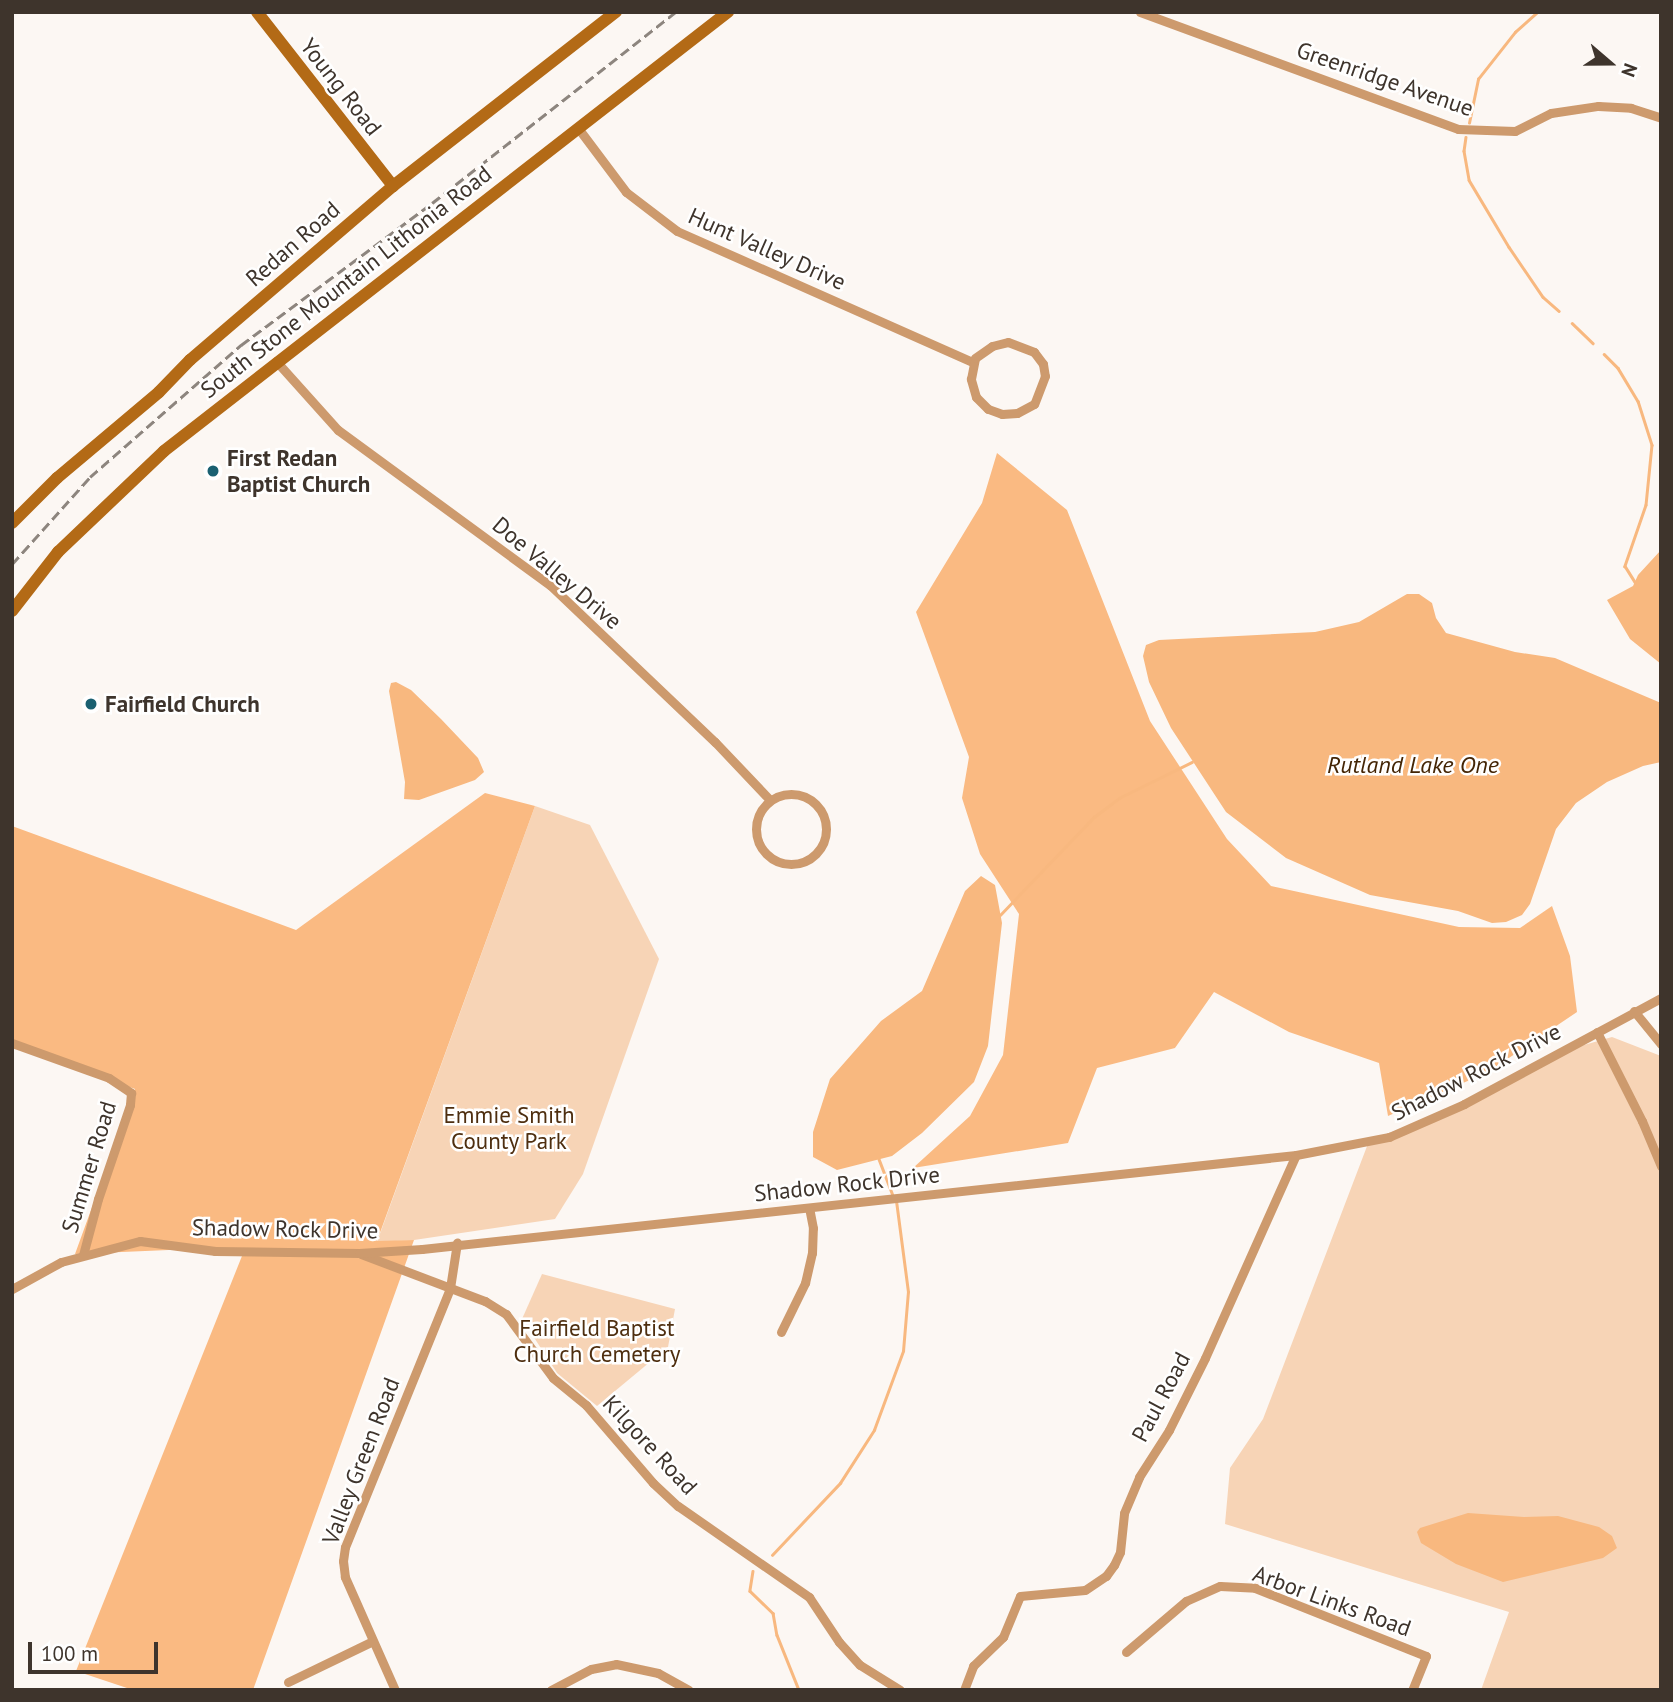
<!DOCTYPE html>
<style>
body{margin:0}
#map{position:relative;width:1673px;height:1702px;overflow:hidden;background:#fcf7f3;font-family:"PT Sans",sans-serif}
div>[style]{position:absolute}
.green>*{inset:0;background:#f7d4b6}
.forest>*{inset:0;background:#faba82}
.water>*{inset:0;background:#f8b87f}
.stream>*{height:2.5px;margin:-1.25px;padding:0 1.25px;transform-origin:1.25px;border-radius:1.25px;background:#f8b87f}
.street>*{height:9px;margin:-4.5px;padding:0 4.5px;transform-origin:4.5px;border-radius:4.5px;background:#cd9a6d}
.street>.ring{margin:-4.5px;padding:0;box-sizing:content-box;background:none;border:9px solid #cd9a6d;border-radius:50%}
.secondary>*{height:12px;margin:-6px;padding:0 6px;transform-origin:6px;border-radius:6px;background:#b36a16}
.rail>*{height:2.5px;margin-top:-1.25px;transform-origin:0;background:repeating-linear-gradient(90deg,#8d857e 0 10px,transparent 0 15px)}
.dots>*{width:19px;height:19px;translate:-50% -50%;box-sizing:border-box;border:4px solid #fff;border-radius:50%}
span{translate:-50% -50%;white-space:nowrap;text-align:center;line-height:1.15;-webkit-text-stroke:5px #fff;paint-order:stroke}
.street-label{font-size:23px;color:#3e342c}
.poi-label{font-size:23px;color:#3e342c;font-weight:700}
.left{translate:0 -50%;text-align:left}
.park-label{font-size:23px;color:#4e2e0f}
.water-label{font-size:24px;color:#442505;font-style:italic}
.frame{position:absolute;inset:0;border:14px solid #3e342c;pointer-events:none}
.north{position:absolute;left:1575px;top:28px;width:70px;height:70px;-webkit-text-stroke:5px #fff;paint-order:stroke;rotate:110deg;font-size:19px;font-weight:700;line-height:28px;text-align:center;color:#3e342c}
.north::after{content:'';display:block;margin:auto;width:24px;height:32px;background:#3e342c;clip-path:polygon(50% 0,100% 100%,50% 72%,0 100%)}
.scale{position:absolute;left:28px;top:1642px;width:130px;height:32px;box-sizing:border-box;border:4px solid #3e342c;border-top:0;padding-left:9px;font-size:21px;line-height:24px;white-space:nowrap;color:#3e342c;-webkit-text-stroke:5px #fff;paint-order:stroke}
</style>
<div id="map">
<div class="green">
<div style="clip-path:polygon(535px 806px,590px 825px,659px 959px,583px 1174px,555px 1219px,414px 1240px,377px 1242px)"></div>
<div style="clip-path:polygon(1612px 1037px,1661px 1056px,1661px 1690px,1481px 1690px,1509px 1612px,1225px 1524px,1230px 1468px,1263px 1419px,1369px 1141px,1437px 1114px,1563px 1051px)"></div>
<div style="clip-path:polygon(542px 1274px,675px 1309px,668px 1347px,597px 1406px,557px 1373px,522px 1319px)"></div>
</div>
<div class="forest">
<div style="clip-path:polygon(997px 453px,1067px 510px,1150px 721px,1227px 839px,1271px 886px,1459px 927px,1520px 928px,1552px 906px,1570px 956px,1577px 1012px,1488px 1072px,1388px 1116px,1379px 1063px,1289px 1032px,1214px 992px,1175px 1048px,1097px 1068px,1068px 1143px,913px 1168px,970px 1116px,1003px 1055px,1019px 914px,980px 854px,962px 798px,969px 757px,916px 612px,982px 503px)"></div>
<div style="clip-path:polygon(485px 793px,535px 806px,377px 1241px,414px 1240px,253px 1690px,133px 1690px,76px 1671px,244px 1251px,192px 1249px,75px 1254px,135px 1089px,12px 1044px,12px 826px,296px 930px)"></div>
</div>
<div class="water">
<div style="clip-path:polygon(1661px 550px,1661px 664px,1630px 639px,1607px 600px,1633px 586px,1638px 575px)"></div>
<div style="clip-path:polygon(1407px 594px,1419px 594px,1432px 603px,1436px 618px,1446px 633px,1515px 652px,1555px 658px,1661px 703px,1661px 762px,1643px 766px,1607px 782px,1576px 803px,1556px 829px,1530px 904px,1522px 915px,1506px 922px,1492px 923px,1458px 911px,1370px 895px,1286px 858px,1226px 812px,1171px 728px,1149px 682px,1143px 656px,1146px 645px,1159px 640px,1315px 632px,1359px 622px)"></div>
<div style="clip-path:polygon(396px 682px,411px 690px,441px 719px,478px 758px,484px 772px,475px 780px,419px 800px,404px 799px,405px 782px,389px 691px,391px 683px)"></div>
<div style="clip-path:polygon(981px 876px,995px 885px,1002px 923px,988px 1046px,974px 1082px,922px 1133px,892px 1156px,837px 1170px,813px 1157px,813px 1132px,830px 1079px,881px 1021px,922px 991px,965px 891px)"></div>
<div style="clip-path:polygon(1468px 1513px,1524px 1517px,1558px 1516px,1599px 1527px,1612px 1536px,1617px 1548px,1603px 1558px,1503px 1582px,1456px 1564px,1421px 1543px,1417px 1532px,1420px 1528px)"></div>
</div>
<div class="stream">
<div style="left:1469px;top:123px;width:45px;rotate:-78.4deg"></div>
<div style="left:1478px;top:79px;width:60px;rotate:-51.8deg"></div>
<div style="left:1515px;top:32px;width:30px;rotate:-42deg"></div>
<div style="left:1466px;top:137px;width:14px;rotate:98deg"></div>
<div style="left:1464px;top:151px;width:29px;rotate:80deg"></div>
<div style="left:1469px;top:180px;width:78px;rotate:59.2deg"></div>
<div style="left:1509px;top:247px;width:60px;rotate:55.8deg"></div>
<div style="left:1543px;top:297px;width:21px;rotate:41deg"></div>
<div style="left:1572px;top:323px;width:29px;rotate:44deg"></div>
<div style="left:1604px;top:354px;width:20px;rotate:45deg"></div>
<div style="left:1618px;top:368px;width:39px;rotate:59deg"></div>
<div style="left:1638px;top:401px;width:46px;rotate:72.3deg"></div>
<div style="left:1652px;top:445px;width:60px;rotate:95.7deg"></div>
<div style="left:1646px;top:505px;width:65px;rotate:109deg"></div>
<div style="left:1625px;top:566px;width:19px;rotate:58deg"></div>
<div style="left:1000px;top:915px;width:136px;rotate:-46.2deg"></div>
<div style="left:1094px;top:817px;width:31px;rotate:-37deg"></div>
<div style="left:1119px;top:798px;width:81px;rotate:-26.3deg"></div>
<div style="left:879px;top:1159px;width:39px;rotate:69deg"></div>
<div style="left:772px;top:1555px;width:99px;rotate:-46.6deg"></div>
<div style="left:840px;top:1483px;width:63px;rotate:-57.3deg"></div>
<div style="left:874px;top:1430px;width:84px;rotate:-69.8deg"></div>
<div style="left:903px;top:1351px;width:59px;rotate:-85.2deg"></div>
<div style="left:908px;top:1292px;width:92px;rotate:-97.5deg"></div>
<div style="left:753px;top:1571px;width:20px;rotate:99deg"></div>
<div style="left:750px;top:1591px;width:32px;rotate:44deg"></div>
<div style="left:773px;top:1613px;width:22px;rotate:80deg"></div>
<div style="left:777px;top:1635px;width:59px;rotate:68.2deg"></div>
</div>
<div class="street">
<div style="left:1140px;top:12px;width:339px;rotate:20.2deg"></div>
<div style="left:1458px;top:129px;width:57px;rotate:2deg"></div>
<div style="left:1515px;top:131px;width:40px;rotate:-26.6deg"></div>
<div style="left:1551px;top:113px;width:48px;rotate:-8.5deg"></div>
<div style="left:1598px;top:106px;width:33px;rotate:3deg"></div>
<div style="left:1631px;top:108px;width:32px;rotate:18deg"></div>
<div style="left:578px;top:128px;width:80px;rotate:53.1deg"></div>
<div style="left:626px;top:192px;width:64px;rotate:37.4deg"></div>
<div style="left:677px;top:231px;width:324px;rotate:23.9deg"></div>
<div style="left:1008px;top:342px;width:28px;rotate:21deg"></div>
<div style="left:1034px;top:352px;width:15px;rotate:53deg"></div>
<div style="left:1043px;top:364px;width:12px;rotate:81deg"></div>
<div style="left:1045px;top:376px;width:30px;rotate:111deg"></div>
<div style="left:1034px;top:404px;width:19px;rotate:152deg"></div>
<div style="left:1017px;top:413px;width:15px;rotate:176deg"></div>
<div style="left:1002px;top:414px;width:15px;rotate:-160deg"></div>
<div style="left:988px;top:409px;width:17px;rotate:-135deg"></div>
<div style="left:976px;top:397px;width:19px;rotate:-106deg"></div>
<div style="left:971px;top:379px;width:21px;rotate:-79deg"></div>
<div style="left:975px;top:358px;width:21px;rotate:-35deg"></div>
<div style="left:992px;top:346px;width:16px;rotate:-14deg"></div>
<div style="left:276px;top:361px;width:93px;rotate:48.1deg"></div>
<div style="left:338px;top:430px;width:263px;rotate:36.2deg"></div>
<div style="left:550px;top:585px;width:228px;rotate:43.6deg"></div>
<div style="left:715px;top:742px;width:80px;rotate:46.5deg"></div>
<div class="ring" style="left:756px;top:794px;width:61px;height:61px"></div>
<div style="left:1634px;top:1011px;width:43px;rotate:50.7deg"></div>
<div style="left:1597px;top:1032px;width:100px;rotate:63.2deg"></div>
<div style="left:1642px;top:1121px;width:49px;rotate:67.1deg"></div>
<div style="left:12px;top:1043px;width:103px;rotate:19.8deg"></div>
<div style="left:109px;top:1078px;width:27px;rotate:34deg"></div>
<div style="left:131px;top:1093px;width:12px;rotate:95deg"></div>
<div style="left:130px;top:1105px;width:99px;rotate:108.8deg"></div>
<div style="left:98px;top:1199px;width:58px;rotate:105deg"></div>
<div style="left:361px;top:1254px;width:133px;rotate:20.8deg"></div>
<div style="left:485px;top:1301px;width:25px;rotate:32deg"></div>
<div style="left:506px;top:1314px;width:79px;rotate:53.7deg"></div>
<div style="left:553px;top:1378px;width:43px;rotate:39.3deg"></div>
<div style="left:586px;top:1405px;width:103px;rotate:49.3deg"></div>
<div style="left:653px;top:1483px;width:34px;rotate:43deg"></div>
<div style="left:678px;top:1506px;width:160px;rotate:34.8deg"></div>
<div style="left:809px;top:1597px;width:54px;rotate:56.3deg"></div>
<div style="left:839px;top:1642px;width:31px;rotate:48deg"></div>
<div style="left:860px;top:1665px;width:47px;rotate:32deg"></div>
<div style="left:12px;top:1289px;width:56px;rotate:-28.9deg"></div>
<div style="left:61px;top:1262px;width:82px;rotate:-14.9deg"></div>
<div style="left:140px;top:1241px;width:76px;rotate:7.6deg"></div>
<div style="left:215px;top:1251px;width:144px;rotate:0.8deg"></div>
<div style="left:359px;top:1253px;width:63px;rotate:-3.6deg"></div>
<div style="left:422px;top:1249px;width:879px;rotate:-6.14deg"></div>
<div style="left:1296px;top:1155px;width:95px;rotate:-11deg"></div>
<div style="left:1389px;top:1137px;width:82px;rotate:-23.7deg"></div>
<div style="left:1464px;top:1104px;width:224px;rotate:-28.3deg"></div>
<div style="left:781px;top:1332px;width:55px;rotate:-63.9deg"></div>
<div style="left:805px;top:1283px;width:31px;rotate:-77deg"></div>
<div style="left:812px;top:1253px;width:25px;rotate:-88deg"></div>
<div style="left:813px;top:1228px;width:20px;rotate:-101deg"></div>
<div style="left:1126px;top:1652px;width:79px;rotate:-40.4deg"></div>
<div style="left:1186px;top:1601px;width:37px;rotate:-24deg"></div>
<div style="left:1220px;top:1586px;width:35px;rotate:3deg"></div>
<div style="left:1255px;top:1588px;width:184px;rotate:21.7deg"></div>
<div style="left:1426px;top:1656px;width:37px;rotate:112deg"></div>
<div style="left:288px;top:1682px;width:94px;rotate:-25.8deg"></div>
<div style="left:395px;top:1690px;width:124px;rotate:-113.9deg"></div>
<div style="left:345px;top:1577px;width:16px;rotate:-97deg"></div>
<div style="left:343px;top:1561px;width:14px;rotate:-82deg"></div>
<div style="left:345px;top:1547px;width:279px;rotate:-67.9deg"></div>
<div style="left:450px;top:1288px;width:46px;rotate:-81.2deg"></div>
<div style="left:551px;top:1690px;width:45px;rotate:-27.7deg"></div>
<div style="left:591px;top:1669px;width:25px;rotate:-11deg"></div>
<div style="left:616px;top:1664px;width:43px;rotate:12.1deg"></div>
<div style="left:658px;top:1673px;width:35px;rotate:29deg"></div>
<div style="left:964px;top:1690px;width:26px;rotate:-69deg"></div>
<div style="left:973px;top:1666px;width:42px;rotate:-44deg"></div>
<div style="left:1003px;top:1637px;width:44px;rotate:-67.5deg"></div>
<div style="left:1020px;top:1596px;width:65px;rotate:-5.3deg"></div>
<div style="left:1085px;top:1590px;width:25px;rotate:-34deg"></div>
<div style="left:1106px;top:1576px;width:14px;rotate:-54deg"></div>
<div style="left:1114px;top:1565px;width:14px;rotate:-65deg"></div>
<div style="left:1120px;top:1552px;width:39px;rotate:-84deg"></div>
<div style="left:1124px;top:1513px;width:39px;rotate:-67deg"></div>
<div style="left:1139px;top:1477px;width:56px;rotate:-57.4deg"></div>
<div style="left:1169px;top:1430px;width:80px;rotate:-63.4deg"></div>
<div style="left:1205px;top:1358px;width:222px;rotate:-65.9deg"></div>
</div>
<div class="secondary">
<div style="left:257px;top:12px;width:221px;rotate:52deg"></div>
<div style="left:12px;top:523px;width:64px;rotate:-45deg"></div>
<div style="left:57px;top:478px;width:133px;rotate:-40.1deg"></div>
<div style="left:159px;top:392px;width:45px;rotate:-45.9deg"></div>
<div style="left:190px;top:360px;width:267px;rotate:-40.6deg"></div>
<div style="left:393px;top:186px;width:283px;rotate:-38deg"></div>
<div style="left:12px;top:611px;width:75px;rotate:-52.1deg"></div>
<div style="left:58px;top:552px;width:146px;rotate:-43.6deg"></div>
<div style="left:164px;top:451px;width:715px;rotate:-37.9deg"></div>
</div>
<div class="rail">
<div style="left:12px;top:564px;width:117px;rotate:-48.1deg"></div>
<div style="left:90px;top:477px;width:201px;rotate:-41.2deg"></div>
<div style="left:241px;top:345px;width:238px;rotate:-36.6deg"></div>
<div style="left:432px;top:203px;width:310px;rotate:-38.1deg"></div>
</div>
<div class="dots">
<div style="left:213px;top:471px;background:#1a6071"></div>
<div style="left:91px;top:704px;background:#1a6071"></div>
</div>
<div class="street-label">
<span style="left:1385px;top:79px;rotate:19deg">Greenridge Avenue</span>
<span style="left:341px;top:87px;rotate:52deg">Young Road</span>
<span style="left:293px;top:244px;rotate:-41deg">Redan Road</span>
<span style="left:767px;top:249px;rotate:24deg">Hunt Valley Drive</span>
<span style="left:346px;top:282px;rotate:-38deg">South Stone Mountain Lithonia Road</span>
<span style="left:557px;top:573px;rotate:40deg">Doe Valley Drive</span>
<span style="left:1476px;top:1072px;rotate:-27deg">Shadow Rock Drive</span>
<span style="left:89px;top:1167px;rotate:-73deg">Summer Road</span>
<span style="left:847px;top:1184px;rotate:-6deg">Shadow Rock Drive</span>
<span style="left:285px;top:1229px;rotate:1deg">Shadow Rock Drive</span>
<span style="left:1161px;top:1397px;rotate:-62deg">Paul Road</span>
<span style="left:650px;top:1445px;rotate:47deg">Kilgore Road</span>
<span style="left:361px;top:1461px;rotate:-69deg">Valley Green Road</span>
<span style="left:1332px;top:1601px;rotate:20deg">Arbor Links Road</span>
</div>
<div class="poi-label">
<span class="left" style="left:227px;top:471px">First Redan<br>Baptist Church</span>
<span class="left" style="left:105px;top:704px">Fairfield Church</span>
</div>
<div class="park-label">
<span style="left:509px;top:1128px">Emmie Smith<br>County Park</span>
<span style="left:597px;top:1341px">Fairfield Baptist<br>Church Cemetery</span>
</div>
<div class="water-label">
<span style="left:1413px;top:765px">Rutland Lake One</span>
</div>
<div class="frame"></div>
<div class="north">N</div>
<div class="scale">100 m</div>
</div>
